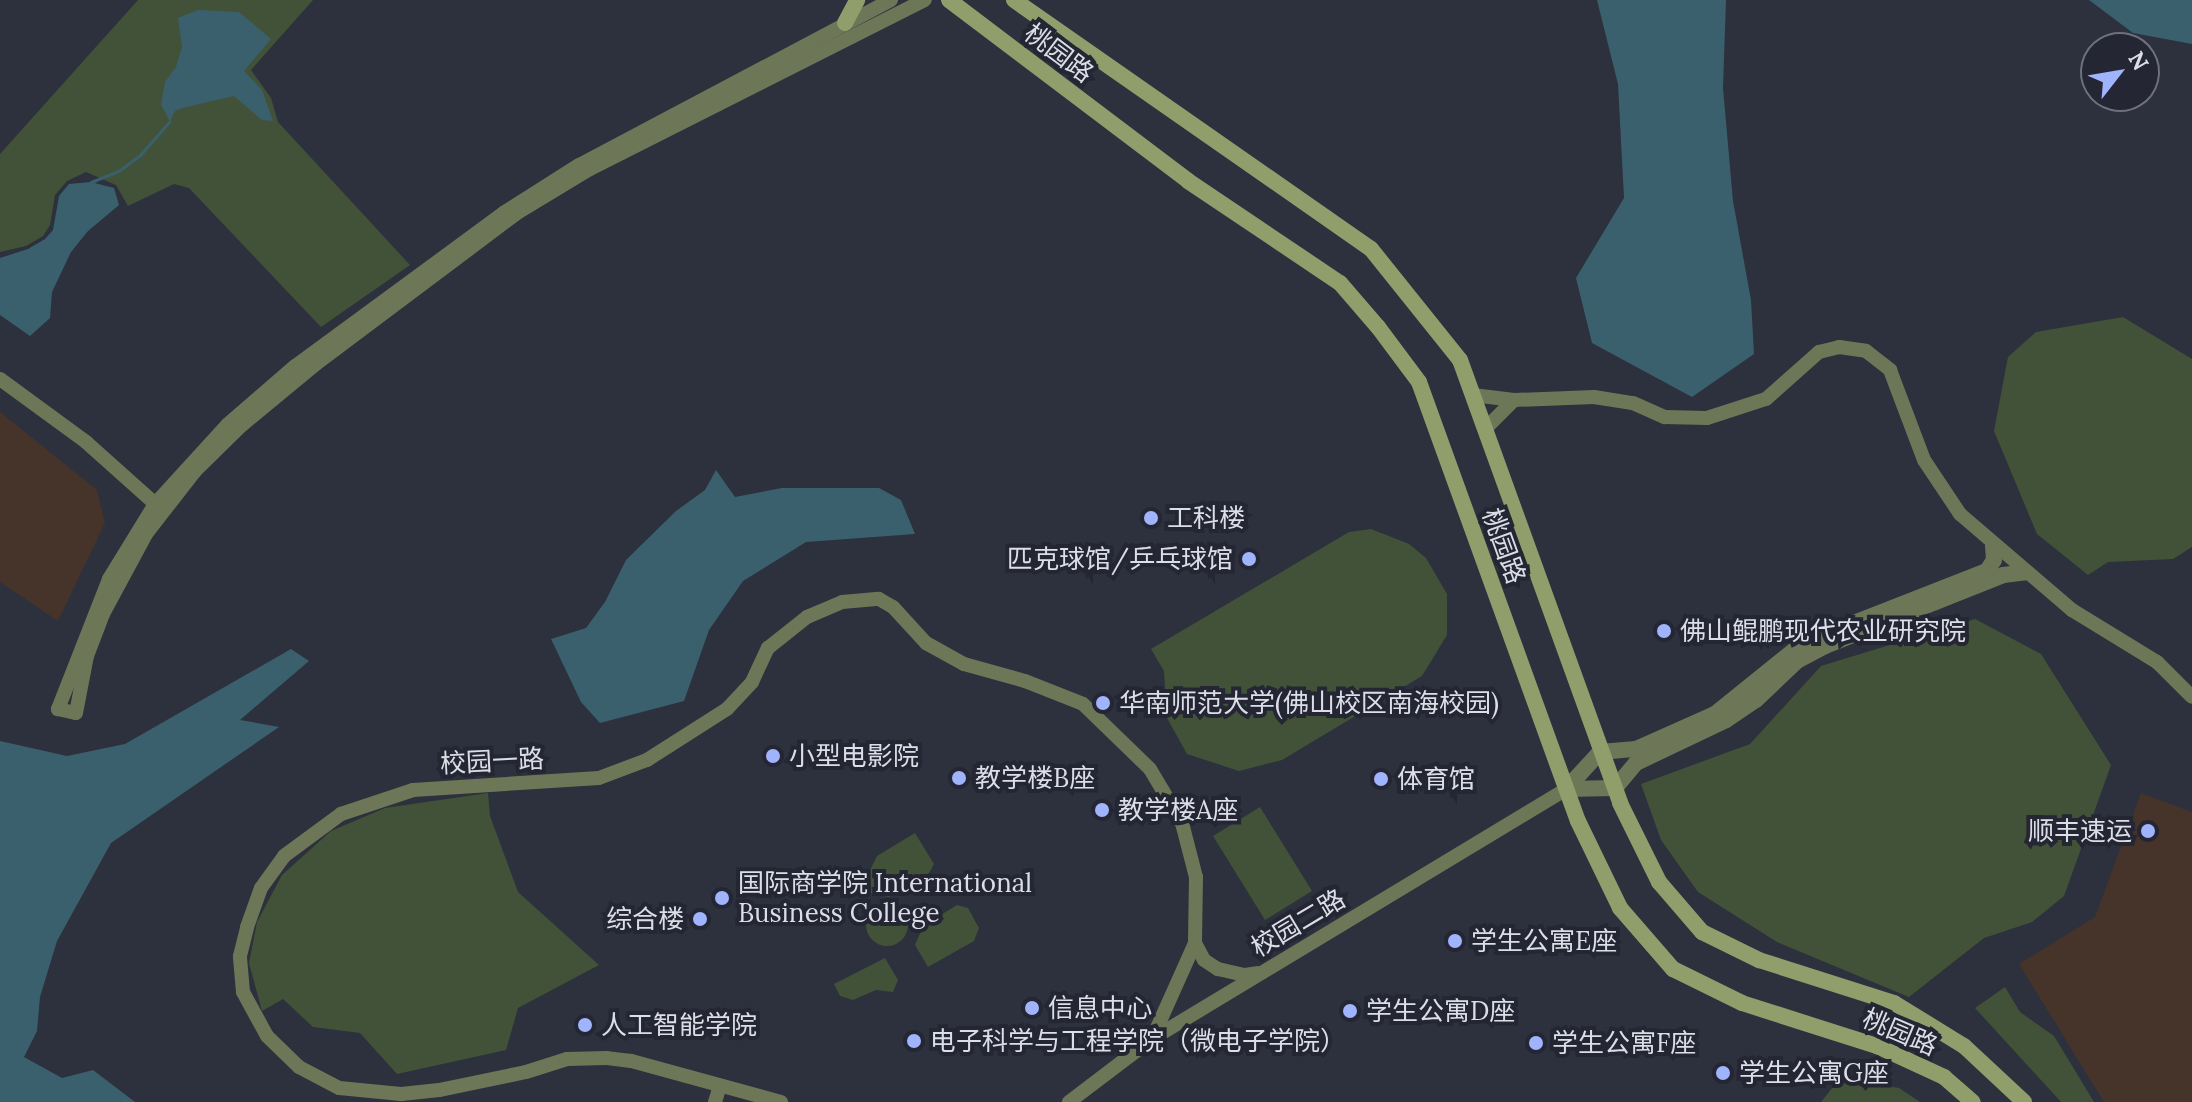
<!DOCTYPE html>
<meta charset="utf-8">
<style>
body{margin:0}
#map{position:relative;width:2192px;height:1102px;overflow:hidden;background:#2d303d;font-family:Lora,"Noto Sans SC",serif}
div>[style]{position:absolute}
.commercial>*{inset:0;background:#46342b}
.green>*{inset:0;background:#425238}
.round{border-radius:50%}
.water>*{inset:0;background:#3a606d}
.stream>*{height:3px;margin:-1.5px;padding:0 1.5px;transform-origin:1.5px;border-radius:1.5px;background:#3a606d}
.minor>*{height:14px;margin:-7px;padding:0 7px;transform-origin:7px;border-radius:7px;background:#6d7757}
.tertiary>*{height:16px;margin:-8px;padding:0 8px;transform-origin:8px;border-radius:8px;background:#6d7757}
.secondary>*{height:16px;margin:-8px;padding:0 8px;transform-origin:8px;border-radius:8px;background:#8f9e6b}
.dots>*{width:22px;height:22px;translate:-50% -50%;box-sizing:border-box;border:4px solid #242633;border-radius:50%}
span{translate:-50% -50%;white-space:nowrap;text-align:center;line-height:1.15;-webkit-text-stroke:8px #242633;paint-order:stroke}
.street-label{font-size:26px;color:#dcdee7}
.poi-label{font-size:26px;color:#dcdee7}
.left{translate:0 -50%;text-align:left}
.right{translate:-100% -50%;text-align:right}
.north{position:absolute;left:2080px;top:32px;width:80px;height:80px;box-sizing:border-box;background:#242633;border:2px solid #6e707b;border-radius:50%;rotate:59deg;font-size:22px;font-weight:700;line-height:32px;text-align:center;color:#dcdee7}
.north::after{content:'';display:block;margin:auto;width:28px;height:36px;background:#a0b3fd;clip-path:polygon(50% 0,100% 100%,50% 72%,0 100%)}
</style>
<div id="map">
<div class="commercial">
<div style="clip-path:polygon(0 412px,97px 490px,105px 523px,58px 621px,0 582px)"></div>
<div style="clip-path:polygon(2141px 793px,2192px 812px,2192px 1102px,2104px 1102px,2019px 964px,2095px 917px)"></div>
</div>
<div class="green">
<div style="clip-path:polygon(138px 0,313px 0,251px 70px,271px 98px,278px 122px,410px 265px,321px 327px,189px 188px,174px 184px,128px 206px,116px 185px,86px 172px,67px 181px,55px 195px,50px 225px,43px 236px,26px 246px,0 252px,0 154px)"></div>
<div style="clip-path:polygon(2123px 317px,2192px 359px,2192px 547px,2173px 559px,2108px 562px,2088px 575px,2037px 534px,1994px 431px,2008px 357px,2036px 332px)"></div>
<div style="clip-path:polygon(1371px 529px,1409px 544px,1426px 558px,1447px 594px,1447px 635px,1422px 676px,1282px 760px,1239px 771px,1187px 754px,1167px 718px,1164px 671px,1151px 649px,1349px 532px)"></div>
<div style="clip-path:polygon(1975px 619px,2041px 654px,2111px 765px,2064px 896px,2032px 922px,1984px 938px,1909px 997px,1777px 942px,1698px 892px,1661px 840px,1641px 784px,1750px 744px,1821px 666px)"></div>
<div style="clip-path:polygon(488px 793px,490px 816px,518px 892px,599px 965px,518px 1008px,506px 1050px,397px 1074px,360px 1033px,313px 1027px,283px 999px,262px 1011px,249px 963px,257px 922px,282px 875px,331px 831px,385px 808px)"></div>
<div style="clip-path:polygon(1260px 807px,1312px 891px,1265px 920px,1213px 836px)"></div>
<div style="clip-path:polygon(915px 833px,934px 864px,929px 873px,889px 897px,870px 893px,864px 882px,877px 856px)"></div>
<div class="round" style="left:866px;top:904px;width:42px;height:42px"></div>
<div style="clip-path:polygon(957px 905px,968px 908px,979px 928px,974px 941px,928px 967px,915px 945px,923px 926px)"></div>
<div style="clip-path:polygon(885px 958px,898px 980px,893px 992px,876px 990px,853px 1000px,840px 996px,834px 984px)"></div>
<div style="clip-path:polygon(2005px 987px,2020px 1012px,2054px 1036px,2094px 1102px,2061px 1102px,1975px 1008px)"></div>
<div style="clip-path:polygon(1841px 1077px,1899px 1088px,1920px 1102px,1821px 1102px)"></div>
</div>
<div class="water">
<div style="clip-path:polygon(1597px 0,1726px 0,1723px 88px,1733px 201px,1751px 300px,1754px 354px,1692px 397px,1592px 343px,1576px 278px,1624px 198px,1618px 84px)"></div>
<div style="clip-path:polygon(2089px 0,2192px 0,2192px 44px,2133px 33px)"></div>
<div style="clip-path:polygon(198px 10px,239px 12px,271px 39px,244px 71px,262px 90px,273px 121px,262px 120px,234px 96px,182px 108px,175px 111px,170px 121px,161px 105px,165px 82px,176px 67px,182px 47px,178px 18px)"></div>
<div style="clip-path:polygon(91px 182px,114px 188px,119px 205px,88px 231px,71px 252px,52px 292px,50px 318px,30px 336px,0 315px,0 258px,28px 249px,45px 239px,53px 230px,59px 196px,69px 184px)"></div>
<div style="clip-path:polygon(716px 470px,735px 497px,782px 488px,879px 488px,901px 500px,915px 534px,806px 542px,743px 581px,709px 630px,684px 701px,600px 723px,581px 702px,551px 639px,586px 628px,605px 602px,626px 560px,676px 511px,705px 490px)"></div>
<div style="clip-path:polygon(291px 649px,309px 661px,240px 720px,279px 727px,111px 843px,57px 941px,40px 997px,37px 1031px,24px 1057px,62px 1078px,93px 1070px,135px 1102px,0 1102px,0 741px,67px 756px,125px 744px)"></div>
</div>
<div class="stream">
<div style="left:91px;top:182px;width:31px;rotate:-22deg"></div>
<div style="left:120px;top:170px;width:25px;rotate:-37deg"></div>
<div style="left:140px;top:155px;width:45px;rotate:-48.6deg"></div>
</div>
<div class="minor">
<div style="left:891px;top:0;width:353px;rotate:152.1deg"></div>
<div style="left:579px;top:165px;width:88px;rotate:147.6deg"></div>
<div style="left:505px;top:212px;width:260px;rotate:143.7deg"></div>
<div style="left:295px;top:366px;width:89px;rotate:139.1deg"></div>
<div style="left:228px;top:424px;width:108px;rotate:132.4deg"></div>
<div style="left:155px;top:504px;width:88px;rotate:121.5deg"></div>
<div style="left:109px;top:579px;width:140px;rotate:111.4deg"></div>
<div style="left:58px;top:709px;width:18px;rotate:13deg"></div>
<div style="left:76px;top:713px;width:58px;rotate:-79.1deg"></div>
<div style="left:87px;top:656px;width:45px;rotate:-69.1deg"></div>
<div style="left:103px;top:614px;width:91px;rotate:-61.7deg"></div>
<div style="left:146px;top:534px;width:80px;rotate:-52.1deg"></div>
<div style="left:195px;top:471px;width:66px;rotate:-44.4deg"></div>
<div style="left:242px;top:425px;width:96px;rotate:-39.5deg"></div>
<div style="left:316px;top:364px;width:251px;rotate:-36.9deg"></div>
<div style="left:517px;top:213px;width:85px;rotate:-31.1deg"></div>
<div style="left:590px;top:169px;width:375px;rotate:-26.8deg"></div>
<div style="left:0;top:379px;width:107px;rotate:36.2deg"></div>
<div style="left:86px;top:442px;width:101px;rotate:41.8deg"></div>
<div style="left:1473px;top:395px;width:41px;rotate:7deg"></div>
<div style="left:1514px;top:400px;width:80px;rotate:-2.1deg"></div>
<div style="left:1594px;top:397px;width:39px;rotate:9deg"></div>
<div style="left:1633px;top:403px;width:35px;rotate:24deg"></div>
<div style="left:1665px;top:417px;width:42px;rotate:1.4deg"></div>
<div style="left:1707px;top:418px;width:62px;rotate:-17.9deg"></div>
<div style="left:1766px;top:399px;width:71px;rotate:-41.6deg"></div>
<div style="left:1819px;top:352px;width:21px;rotate:-14deg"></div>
<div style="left:1839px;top:347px;width:27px;rotate:8deg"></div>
<div style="left:1866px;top:351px;width:31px;rotate:38deg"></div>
<div style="left:1890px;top:370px;width:96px;rotate:69.3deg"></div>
<div style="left:1924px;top:460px;width:65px;rotate:56.3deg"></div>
<div style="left:1960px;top:514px;width:148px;rotate:40.6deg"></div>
<div style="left:2072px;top:610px;width:100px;rotate:31.5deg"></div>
<div style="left:2157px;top:662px;width:49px;rotate:45deg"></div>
<div style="left:1485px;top:429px;width:41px;rotate:-45deg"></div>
<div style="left:1195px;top:943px;width:19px;rotate:62deg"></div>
<div style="left:1204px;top:960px;width:17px;rotate:33deg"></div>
<div style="left:1218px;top:969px;width:28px;rotate:13deg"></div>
<div style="left:1245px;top:975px;width:12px;rotate:-9deg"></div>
<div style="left:715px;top:1102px;width:17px;rotate:-73deg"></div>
<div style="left:781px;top:1102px;width:156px;rotate:-164.7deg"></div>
<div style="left:631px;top:1061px;width:24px;rotate:-173deg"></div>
<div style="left:607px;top:1058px;width:40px;rotate:178.6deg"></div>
<div style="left:567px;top:1059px;width:43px;rotate:162.4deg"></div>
<div style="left:526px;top:1072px;width:89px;rotate:168.3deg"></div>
<div style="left:439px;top:1090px;width:38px;rotate:174deg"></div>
<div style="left:401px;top:1094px;width:62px;rotate:-174.5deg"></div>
<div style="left:339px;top:1088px;width:45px;rotate:-152.3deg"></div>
<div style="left:299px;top:1067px;width:45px;rotate:-135.9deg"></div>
<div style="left:267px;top:1036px;width:50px;rotate:-118.6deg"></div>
<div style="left:243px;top:992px;width:36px;rotate:-95deg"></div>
<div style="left:240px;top:956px;width:30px;rotate:-76deg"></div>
<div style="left:247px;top:927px;width:41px;rotate:-70.3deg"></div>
<div style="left:261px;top:888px;width:39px;rotate:-54deg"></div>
<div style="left:284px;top:856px;width:71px;rotate:-36.4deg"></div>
<div style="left:341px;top:814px;width:76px;rotate:-18.4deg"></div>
<div style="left:413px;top:790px;width:186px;rotate:-3.7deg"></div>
<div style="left:599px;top:778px;width:51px;rotate:-20.6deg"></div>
<div style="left:647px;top:760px;width:95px;rotate:-32.5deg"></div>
<div style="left:727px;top:709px;width:37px;rotate:-47deg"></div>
<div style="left:752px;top:682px;width:38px;rotate:-65deg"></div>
<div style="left:768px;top:648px;width:50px;rotate:-38.5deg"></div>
<div style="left:807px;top:617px;width:38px;rotate:-23deg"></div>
<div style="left:842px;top:602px;width:37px;rotate:-5deg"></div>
<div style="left:879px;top:599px;width:16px;rotate:30deg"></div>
<div style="left:893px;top:607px;width:49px;rotate:47.5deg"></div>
<div style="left:926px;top:643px;width:43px;rotate:28.9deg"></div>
<div style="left:964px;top:664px;width:63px;rotate:15.6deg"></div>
<div style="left:1025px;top:681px;width:62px;rotate:21.6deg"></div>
<div style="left:1083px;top:704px;width:93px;rotate:44.1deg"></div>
<div style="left:1150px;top:769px;width:63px;rotate:59.3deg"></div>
<div style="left:1182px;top:823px;width:56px;rotate:75.5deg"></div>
<div style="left:1196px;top:877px;width:66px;rotate:90.9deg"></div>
<div style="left:1195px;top:943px;width:105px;rotate:114.1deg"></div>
<div style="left:1069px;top:1102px;width:104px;rotate:-37.2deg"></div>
<div style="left:1152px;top:1039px;width:484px;rotate:-31.1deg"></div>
</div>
<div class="tertiary">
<div style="left:1566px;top:789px;width:49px;rotate:-1.2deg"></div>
<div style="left:1615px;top:788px;width:33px;rotate:-50deg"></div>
<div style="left:1636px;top:763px;width:100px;rotate:-25.5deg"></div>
<div style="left:1726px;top:720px;width:36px;rotate:-34deg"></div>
<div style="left:1756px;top:700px;width:57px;rotate:-43.6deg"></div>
<div style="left:1797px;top:661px;width:32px;rotate:-28deg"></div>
<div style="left:1825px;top:646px;width:192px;rotate:-21.7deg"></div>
<div style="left:2003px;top:575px;width:23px;rotate:-7deg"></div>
<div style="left:1566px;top:789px;width:50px;rotate:-47.4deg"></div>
<div style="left:1600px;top:752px;width:36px;rotate:-5deg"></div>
<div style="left:1636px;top:749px;width:86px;rotate:-23.9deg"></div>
<div style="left:1715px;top:714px;width:113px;rotate:-38.9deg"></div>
<div style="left:1803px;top:643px;width:198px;rotate:-21.4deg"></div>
<div style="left:1987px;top:571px;width:13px;rotate:-58deg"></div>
<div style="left:1994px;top:560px;width:15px;rotate:-94deg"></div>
</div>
<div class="secondary">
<div style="left:949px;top:0;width:300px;rotate:37.1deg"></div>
<div style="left:1188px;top:181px;width:183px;rotate:33.9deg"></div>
<div style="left:1340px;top:283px;width:58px;rotate:49.2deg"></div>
<div style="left:1378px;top:327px;width:69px;rotate:53.3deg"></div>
<div style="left:1419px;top:382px;width:467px;rotate:70.1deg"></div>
<div style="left:1578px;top:821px;width:97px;rotate:64.2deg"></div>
<div style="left:1620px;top:908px;width:81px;rotate:49deg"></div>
<div style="left:1673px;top:969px;width:77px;rotate:26.2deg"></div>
<div style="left:1742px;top:1003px;width:142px;rotate:17.7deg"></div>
<div style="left:1877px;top:1046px;width:74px;rotate:24.8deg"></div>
<div style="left:1944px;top:1077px;width:38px;rotate:41deg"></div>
<div style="left:1014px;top:0;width:435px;rotate:34.9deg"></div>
<div style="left:1371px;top:249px;width:142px;rotate:51.3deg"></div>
<div style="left:1460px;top:360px;width:471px;rotate:70.1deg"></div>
<div style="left:1620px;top:803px;width:88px;rotate:63.7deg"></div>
<div style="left:1659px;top:882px;width:66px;rotate:49.3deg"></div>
<div style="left:1702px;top:932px;width:64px;rotate:26.2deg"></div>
<div style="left:1759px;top:960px;width:142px;rotate:17.7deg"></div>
<div style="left:1894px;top:1003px;width:82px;rotate:31.6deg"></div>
<div style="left:1964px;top:1046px;width:82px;rotate:43deg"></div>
<div style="left:845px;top:23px;width:26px;rotate:-62deg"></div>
</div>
<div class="dots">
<div style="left:1151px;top:518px;background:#a0b3fd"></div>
<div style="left:1249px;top:559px;background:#a0b3fd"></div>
<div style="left:1664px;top:631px;background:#a0b3fd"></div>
<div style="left:1103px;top:703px;background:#a0b3fd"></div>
<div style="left:773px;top:756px;background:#a0b3fd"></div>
<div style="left:959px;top:778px;background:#a0b3fd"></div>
<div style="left:1381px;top:779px;background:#a0b3fd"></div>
<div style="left:1102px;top:810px;background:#a0b3fd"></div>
<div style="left:2148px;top:831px;background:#a0b3fd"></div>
<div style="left:722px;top:898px;background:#a0b3fd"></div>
<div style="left:700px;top:919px;background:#a0b3fd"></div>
<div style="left:1455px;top:941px;background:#a0b3fd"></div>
<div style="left:1032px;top:1008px;background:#a0b3fd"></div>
<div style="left:1350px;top:1011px;background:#a0b3fd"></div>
<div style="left:585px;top:1025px;background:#a0b3fd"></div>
<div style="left:914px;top:1041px;background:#a0b3fd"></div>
<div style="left:1536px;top:1043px;background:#a0b3fd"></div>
<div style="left:1723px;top:1073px;background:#a0b3fd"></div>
</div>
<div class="street-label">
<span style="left:1059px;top:53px;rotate:37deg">桃园路</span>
<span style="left:1504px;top:546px;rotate:70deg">桃园路</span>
<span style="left:492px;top:761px;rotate:-3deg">校园一路</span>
<span style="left:1298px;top:923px;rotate:-31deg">校园二路</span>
<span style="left:1900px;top:1032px;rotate:23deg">桃园路</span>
</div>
<div class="poi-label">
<span class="left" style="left:1167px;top:518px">工科楼</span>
<span class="right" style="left:1233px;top:559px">匹克球馆/乒乓球馆</span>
<span class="left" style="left:1680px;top:631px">佛山鲲鹏现代农业研究院</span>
<span class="left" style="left:1119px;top:703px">华南师范大学(佛山校区南海校园)</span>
<span class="left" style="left:789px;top:756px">小型电影院</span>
<span class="left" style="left:975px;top:778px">教学楼B座</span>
<span class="left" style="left:1397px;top:779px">体育馆</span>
<span class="left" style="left:1118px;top:810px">教学楼A座</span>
<span class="right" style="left:2132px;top:831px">顺丰速运</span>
<span class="left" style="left:738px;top:898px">国际商学院 International<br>Business College</span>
<span class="right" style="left:684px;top:919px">综合楼</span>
<span class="left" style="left:1471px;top:941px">学生公寓E座</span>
<span class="left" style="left:1048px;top:1008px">信息中心</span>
<span class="left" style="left:1366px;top:1011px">学生公寓D座</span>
<span class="left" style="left:601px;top:1025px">人工智能学院</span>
<span class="left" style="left:930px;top:1041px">电子科学与工程学院（微电子学院）</span>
<span class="left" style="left:1552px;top:1043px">学生公寓F座</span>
<span class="left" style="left:1739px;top:1073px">学生公寓G座</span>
</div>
<div class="north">N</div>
</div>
